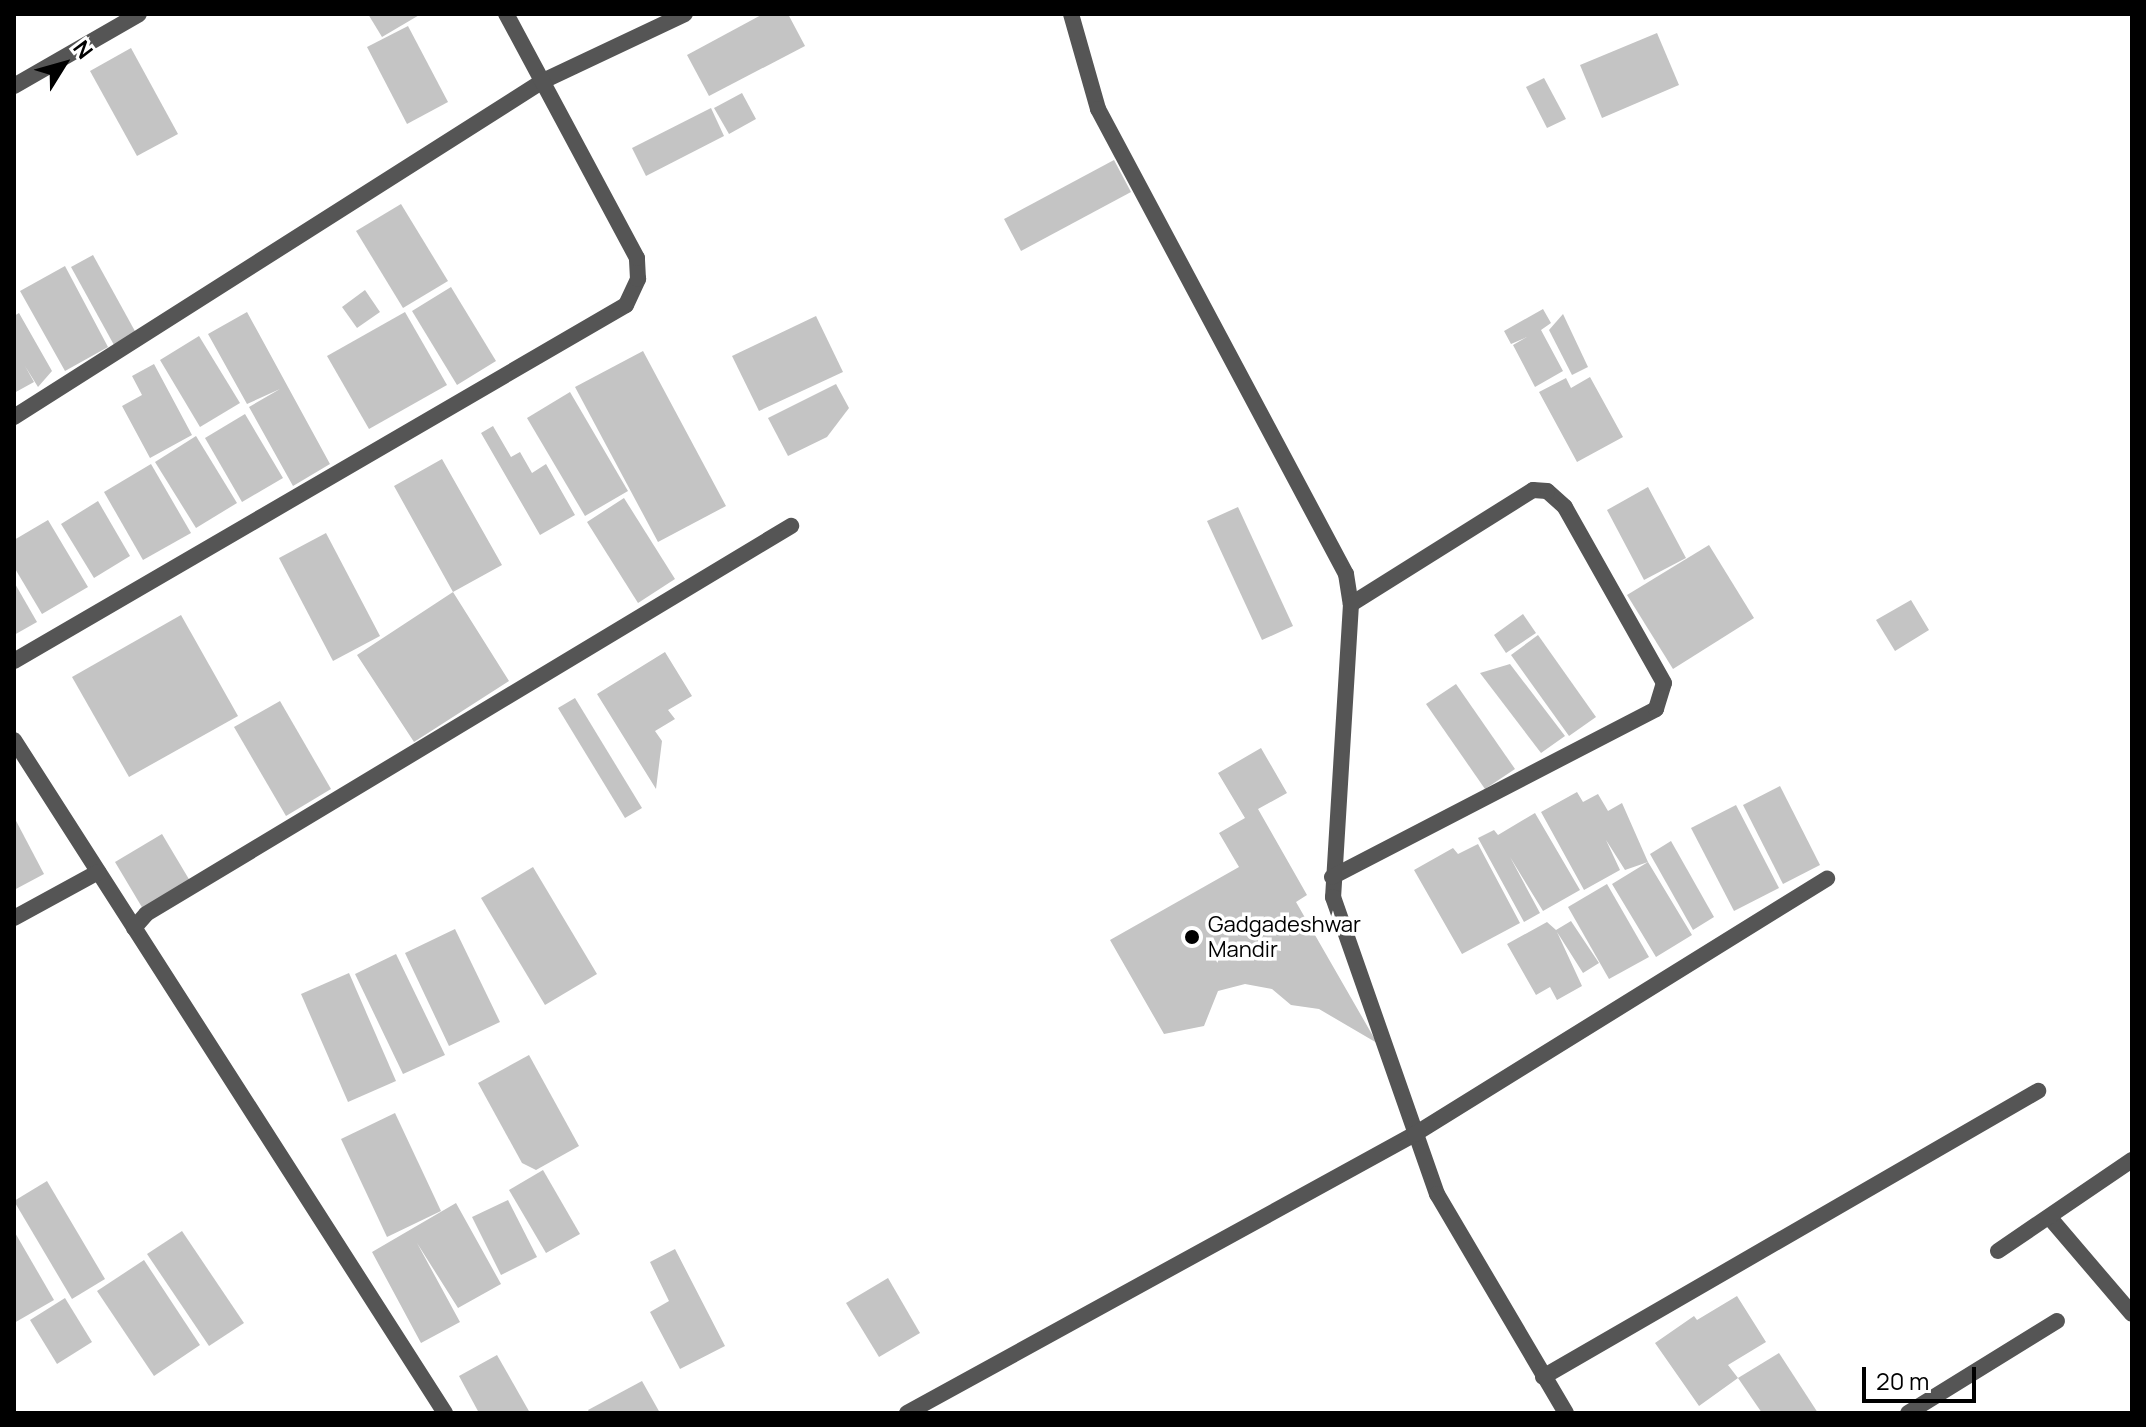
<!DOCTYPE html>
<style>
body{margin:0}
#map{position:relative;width:2146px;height:1427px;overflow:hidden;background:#fff;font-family:Manrope,sans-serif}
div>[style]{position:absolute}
.building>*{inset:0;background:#c4c4c4}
.minor>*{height:16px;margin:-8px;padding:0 8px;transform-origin:8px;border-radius:8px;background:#555}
.dots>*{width:22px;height:22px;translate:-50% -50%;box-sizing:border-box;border:4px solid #fff;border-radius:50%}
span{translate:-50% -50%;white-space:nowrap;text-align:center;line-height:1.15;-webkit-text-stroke:7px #fff;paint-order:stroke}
.poi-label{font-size:22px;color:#000}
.left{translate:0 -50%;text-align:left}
.frame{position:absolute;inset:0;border:16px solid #000;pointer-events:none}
.north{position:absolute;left:24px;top:24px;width:80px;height:80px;-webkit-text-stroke:6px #fff;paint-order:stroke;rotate:53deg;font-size:22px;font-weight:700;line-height:32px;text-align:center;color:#000}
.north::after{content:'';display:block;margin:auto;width:28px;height:36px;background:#000;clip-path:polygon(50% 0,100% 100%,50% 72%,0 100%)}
.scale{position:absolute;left:1862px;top:1367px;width:114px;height:36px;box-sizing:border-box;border:4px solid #000;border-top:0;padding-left:10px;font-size:24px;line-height:28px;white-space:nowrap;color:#000;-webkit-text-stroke:6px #fff;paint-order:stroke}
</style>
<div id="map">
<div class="building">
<div style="clip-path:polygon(368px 14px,421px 14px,382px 37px)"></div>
<div style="clip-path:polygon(763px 14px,788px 14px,805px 46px,709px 96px,687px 55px)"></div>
<div style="clip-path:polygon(408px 26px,448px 102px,407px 124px,367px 47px)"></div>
<div style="clip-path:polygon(1657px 33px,1679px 85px,1602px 118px,1580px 65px)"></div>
<div style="clip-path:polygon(131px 48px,178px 134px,137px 156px,90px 71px)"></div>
<div style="clip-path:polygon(1544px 78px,1566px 119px,1547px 128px,1526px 87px)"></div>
<div style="clip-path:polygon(742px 93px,756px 119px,729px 134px,714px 108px)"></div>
<div style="clip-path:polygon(711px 108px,724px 136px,646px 176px,632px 148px)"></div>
<div style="clip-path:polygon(1114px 160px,1131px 192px,1021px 251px,1004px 219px)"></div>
<div style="clip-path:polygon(401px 204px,448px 281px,403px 308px,356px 231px)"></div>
<div style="clip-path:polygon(93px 255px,136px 333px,114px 345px,71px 267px)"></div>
<div style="clip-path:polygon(65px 266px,108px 347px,65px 371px,20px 291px)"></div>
<div style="clip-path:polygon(451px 287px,496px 361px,457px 385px,412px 311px)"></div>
<div style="clip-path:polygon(365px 290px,380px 312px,357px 328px,342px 307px)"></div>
<div style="clip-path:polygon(1543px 309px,1551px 323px,1541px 330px,1563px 371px,1535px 387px,1513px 345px,1527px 337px,1511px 344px,1504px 331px)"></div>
<div style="clip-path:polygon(247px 312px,330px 464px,293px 486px,249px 407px,280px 389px,247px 404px,208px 334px)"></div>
<div style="clip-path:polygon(405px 312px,447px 385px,369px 429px,327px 356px)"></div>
<div style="clip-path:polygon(19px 313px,52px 371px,38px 387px,25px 366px,34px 382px,14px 393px,14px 316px)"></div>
<div style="clip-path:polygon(1563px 314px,1588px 367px,1572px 375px,1549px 330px)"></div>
<div style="clip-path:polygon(816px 316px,843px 372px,759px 411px,732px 356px)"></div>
<div style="clip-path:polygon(199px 336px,240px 403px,200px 427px,160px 360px)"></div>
<div style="clip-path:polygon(643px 351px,726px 506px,658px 542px,575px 387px)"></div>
<div style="clip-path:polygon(154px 364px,192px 435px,150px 458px,122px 406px,142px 395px,132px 376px)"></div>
<div style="clip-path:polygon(1590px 377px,1623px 437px,1577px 462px,1539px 392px,1566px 378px,1571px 388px)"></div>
<div style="clip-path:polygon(836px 384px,849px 408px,827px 437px,788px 456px,768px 418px)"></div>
<div style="clip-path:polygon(570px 392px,628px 491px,585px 516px,527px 418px)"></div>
<div style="clip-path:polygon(245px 414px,283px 478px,242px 502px,205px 438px)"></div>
<div style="clip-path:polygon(493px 426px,511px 457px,520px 452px,532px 473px,546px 464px,575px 515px,540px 535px,481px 433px)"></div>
<div style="clip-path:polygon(196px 436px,237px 503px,196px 528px,155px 462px)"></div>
<div style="clip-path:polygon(442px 459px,502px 565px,453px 592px,509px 681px,414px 742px,357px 655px,453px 592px,394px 486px)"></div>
<div style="clip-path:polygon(151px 464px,191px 533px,143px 560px,104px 492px)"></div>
<div style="clip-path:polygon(1648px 487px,1686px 558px,1644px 580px,1607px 510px)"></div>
<div style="clip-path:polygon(624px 498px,675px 579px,638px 603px,587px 522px)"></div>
<div style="clip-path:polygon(98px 501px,130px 556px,94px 578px,61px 524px)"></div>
<div style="clip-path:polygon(1238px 507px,1293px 626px,1262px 640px,1207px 521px)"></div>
<div style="clip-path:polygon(48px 520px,88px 587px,42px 614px,14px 567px,14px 540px)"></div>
<div style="clip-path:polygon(326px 533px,380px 636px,333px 661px,279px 558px)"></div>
<div style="clip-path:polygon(1709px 545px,1754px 618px,1673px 669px,1627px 595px)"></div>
<div style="clip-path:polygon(14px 582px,37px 622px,14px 635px)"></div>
<div style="clip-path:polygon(1911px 600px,1929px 630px,1895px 651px,1876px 620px)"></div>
<div style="clip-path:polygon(1523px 614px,1536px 633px,1506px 653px,1494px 635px)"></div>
<div style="clip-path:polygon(181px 615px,238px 716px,129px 777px,72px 677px)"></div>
<div style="clip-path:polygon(1538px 635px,1596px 717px,1569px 736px,1511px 655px)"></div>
<div style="clip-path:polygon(665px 652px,692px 696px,668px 710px,675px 719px,655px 731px,662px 741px,656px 789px,597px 694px)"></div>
<div style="clip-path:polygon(1510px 664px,1565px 736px,1541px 753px,1480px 673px)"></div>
<div style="clip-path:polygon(1456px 684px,1515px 769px,1485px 789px,1426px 704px)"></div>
<div style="clip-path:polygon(575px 698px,642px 808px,625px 818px,558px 708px)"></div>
<div style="clip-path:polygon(280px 701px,331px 789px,286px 816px,234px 727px)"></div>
<div style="clip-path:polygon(1261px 748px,1287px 793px,1258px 809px,1307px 895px,1296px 902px,1377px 1043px,1319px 1009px,1291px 1005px,1272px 989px,1245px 984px,1218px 991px,1204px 1026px,1164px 1034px,1110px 940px,1239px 867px,1219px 833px,1245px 818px,1218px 773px)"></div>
<div style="clip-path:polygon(1780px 786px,1820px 865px,1783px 884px,1743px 805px)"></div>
<div style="clip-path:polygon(1577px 792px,1583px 802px,1598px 794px,1608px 811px,1622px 803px,1648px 862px,1692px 935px,1656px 957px,1612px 884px,1648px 862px,1625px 870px,1606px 840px,1620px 870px,1584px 890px,1541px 812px)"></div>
<div style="clip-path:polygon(1736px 805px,1779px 888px,1734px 911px,1691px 828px)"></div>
<div style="clip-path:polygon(1535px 813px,1580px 890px,1543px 911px,1510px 857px,1540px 913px,1524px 922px,1478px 838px,1494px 830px,1498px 835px)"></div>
<div style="clip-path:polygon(14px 817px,44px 874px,14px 890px)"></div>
<div style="clip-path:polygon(162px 834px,193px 886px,146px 914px,115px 862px)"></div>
<div style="clip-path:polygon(1671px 841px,1714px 917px,1693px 930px,1650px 854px)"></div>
<div style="clip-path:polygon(1478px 844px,1520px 923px,1462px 954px,1414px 870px,1453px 848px,1458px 854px)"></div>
<div style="clip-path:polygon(533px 867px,597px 974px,545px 1005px,481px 898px)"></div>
<div style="clip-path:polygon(1607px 884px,1649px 957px,1609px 979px,1568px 907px)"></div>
<div style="clip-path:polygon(1571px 921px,1599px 963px,1583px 973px,1557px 932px,1582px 986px,1557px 1000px,1550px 987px,1536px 995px,1507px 944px,1547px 922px,1556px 930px)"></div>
<div style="clip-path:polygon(455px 929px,500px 1022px,449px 1046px,405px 953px)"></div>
<div style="clip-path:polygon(396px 954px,445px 1055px,403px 1074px,355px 974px)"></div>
<div style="clip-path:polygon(349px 973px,396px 1081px,348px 1102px,301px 994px)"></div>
<div style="clip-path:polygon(529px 1055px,579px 1146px,536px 1170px,522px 1163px,478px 1083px)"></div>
<div style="clip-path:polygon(395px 1113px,441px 1211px,387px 1237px,341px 1139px)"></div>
<div style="clip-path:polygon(543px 1170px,580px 1234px,546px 1253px,509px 1190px)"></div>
<div style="clip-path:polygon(47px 1181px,105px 1279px,72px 1299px,14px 1201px)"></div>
<div style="clip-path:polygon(508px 1200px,537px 1257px,501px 1275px,472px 1217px)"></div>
<div style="clip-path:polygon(456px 1203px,501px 1284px,458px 1308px,417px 1243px,460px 1322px,421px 1343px,372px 1252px)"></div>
<div style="clip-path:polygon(14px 1231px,54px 1300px,14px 1323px)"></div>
<div style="clip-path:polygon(182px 1231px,244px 1323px,209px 1346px,147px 1254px)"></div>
<div style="clip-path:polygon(675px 1249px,725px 1346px,680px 1369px,650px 1312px,669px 1301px,650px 1262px)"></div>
<div style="clip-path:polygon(144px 1260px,200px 1345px,154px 1376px,97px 1291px)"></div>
<div style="clip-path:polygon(888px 1278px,920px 1333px,879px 1357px,846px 1303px)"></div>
<div style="clip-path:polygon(1737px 1296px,1766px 1342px,1728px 1365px,1738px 1378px,1699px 1406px,1655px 1343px,1694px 1316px,1697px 1320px)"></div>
<div style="clip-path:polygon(65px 1298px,92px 1342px,57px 1364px,30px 1320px)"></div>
<div style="clip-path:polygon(1779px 1353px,1818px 1413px,1762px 1413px,1738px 1378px)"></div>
<div style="clip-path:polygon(497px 1355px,530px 1413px,479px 1413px,459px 1376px)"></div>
<div style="clip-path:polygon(642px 1381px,660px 1413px,590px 1413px,588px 1410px)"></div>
</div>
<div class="minor">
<div style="left:1071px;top:14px;width:99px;rotate:74.1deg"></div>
<div style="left:1098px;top:109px;width:527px;rotate:61.93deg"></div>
<div style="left:1346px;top:574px;width:30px;rotate:81deg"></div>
<div style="left:1351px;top:604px;width:294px;rotate:93.5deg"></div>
<div style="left:1333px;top:897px;width:315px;rotate:70.7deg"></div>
<div style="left:1437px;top:1194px;width:254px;rotate:59.5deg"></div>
<div style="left:14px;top:86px;width:144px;rotate:-29.9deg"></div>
<div style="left:14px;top:417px;width:627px;rotate:-32.42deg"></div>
<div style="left:543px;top:81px;width:157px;rotate:-25.3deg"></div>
<div style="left:14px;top:661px;width:708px;rotate:-30.19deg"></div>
<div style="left:626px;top:305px;width:29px;rotate:-65deg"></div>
<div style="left:638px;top:279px;width:21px;rotate:-93deg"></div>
<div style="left:637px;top:258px;width:277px;rotate:-118.2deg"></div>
<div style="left:14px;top:740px;width:799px;rotate:57.36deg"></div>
<div style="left:1332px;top:877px;width:365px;rotate:-27.4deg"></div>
<div style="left:1656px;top:709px;width:27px;rotate:-73deg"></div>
<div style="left:1664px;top:683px;width:202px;rotate:-119.4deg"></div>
<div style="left:1565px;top:507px;width:24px;rotate:-138deg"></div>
<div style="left:1547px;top:491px;width:14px;rotate:-176deg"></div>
<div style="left:1533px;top:490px;width:215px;rotate:147.9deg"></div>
<div style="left:14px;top:918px;width:96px;rotate:-28.7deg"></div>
<div style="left:134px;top:928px;width:18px;rotate:-49deg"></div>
<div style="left:146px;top:914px;width:753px;rotate:-31.03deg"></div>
<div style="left:2050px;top:1218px;width:126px;rotate:49.5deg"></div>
<div style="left:1998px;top:1251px;width:162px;rotate:-34.2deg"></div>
<div style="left:1543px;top:1377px;width:572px;rotate:-30.02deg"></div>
<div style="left:907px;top:1413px;width:580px;rotate:-28.78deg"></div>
<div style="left:1415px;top:1134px;width:485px;rotate:-31.8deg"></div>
<div style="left:1908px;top:1413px;width:175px;rotate:-31.7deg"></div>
</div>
<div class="dots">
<div style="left:1192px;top:937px;background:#000"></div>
</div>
<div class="poi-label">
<span class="left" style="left:1208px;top:937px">Gadgadeshwar<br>Mandir</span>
</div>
<div class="frame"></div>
<div class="north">N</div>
<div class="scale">20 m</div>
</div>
